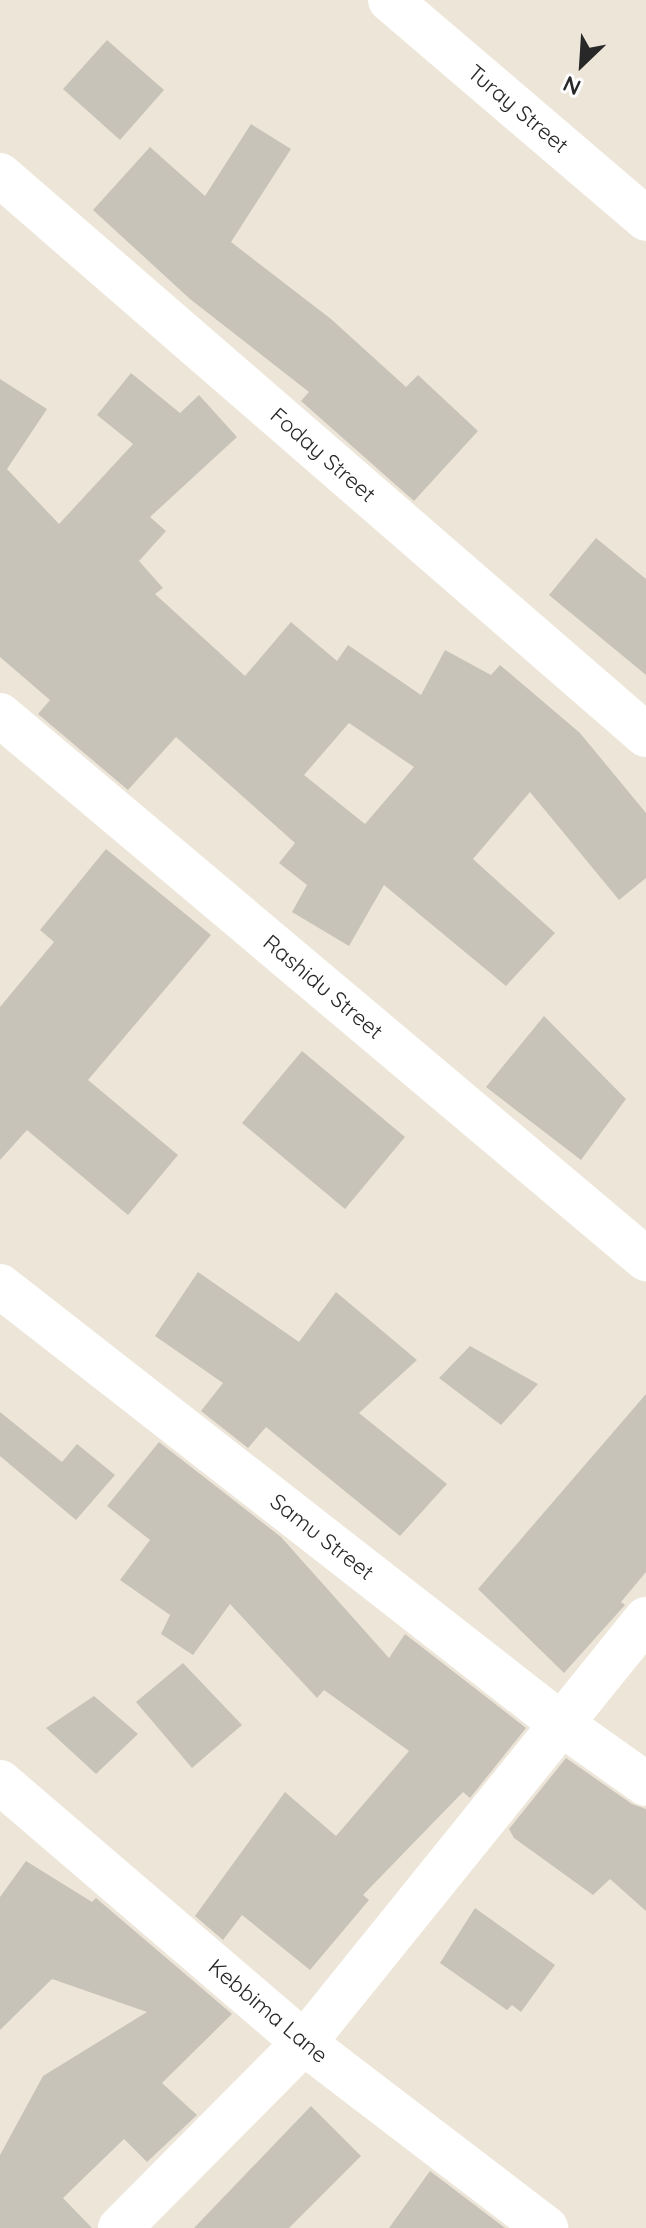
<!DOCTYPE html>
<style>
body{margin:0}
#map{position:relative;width:646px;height:2228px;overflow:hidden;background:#ede6d8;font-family:Quicksand,sans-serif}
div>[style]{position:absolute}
.building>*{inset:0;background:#c7c3b8}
.minor>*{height:44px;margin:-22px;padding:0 22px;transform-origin:22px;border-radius:22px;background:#fff}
span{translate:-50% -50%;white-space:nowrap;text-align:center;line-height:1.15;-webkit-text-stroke:8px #fff;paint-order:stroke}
.street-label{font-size:22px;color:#282828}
.north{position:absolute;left:542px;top:24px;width:80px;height:80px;-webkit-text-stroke:6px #fff;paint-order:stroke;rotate:205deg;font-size:22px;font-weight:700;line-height:32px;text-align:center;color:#282828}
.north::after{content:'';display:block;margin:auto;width:28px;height:36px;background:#282828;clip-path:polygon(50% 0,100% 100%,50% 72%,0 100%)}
</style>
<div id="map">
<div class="building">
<div style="clip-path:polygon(107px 40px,164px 90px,120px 140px,63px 89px)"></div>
<div style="clip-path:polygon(251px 124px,291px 149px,231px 242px,331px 319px,406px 387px,418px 375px,478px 431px,414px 501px,301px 401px,309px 392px,190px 299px,93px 210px,150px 147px,205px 196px)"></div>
<div style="clip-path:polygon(evenodd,131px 373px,180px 413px,199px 395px,237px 437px,150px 517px,166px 531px,139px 561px,163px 588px,155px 594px,245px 676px,291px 622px,337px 661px,348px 645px,421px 695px,445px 650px,491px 675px,500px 665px,580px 733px,646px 813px,646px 878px,619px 900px,530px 792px,473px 859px,555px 933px,506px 986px,384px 885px,349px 946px,292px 912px,307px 885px,279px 863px,295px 843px,176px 737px,128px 790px,38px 714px,50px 700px,0 657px,0 379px,47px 409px,7px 469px,59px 524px,133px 444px,97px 415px,131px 373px,349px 723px,414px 767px,365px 824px,304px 775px,349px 723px)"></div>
<div style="clip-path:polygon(596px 538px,646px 579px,646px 675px,549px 595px)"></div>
<div style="clip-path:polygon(106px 849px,211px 935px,88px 1080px,178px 1155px,128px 1215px,27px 1130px,0 1160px,0 1007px,54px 942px,40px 930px)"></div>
<div style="clip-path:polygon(544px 1016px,626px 1099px,581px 1160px,486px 1087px)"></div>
<div style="clip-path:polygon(302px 1051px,405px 1137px,345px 1209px,242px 1123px)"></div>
<div style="clip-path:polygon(198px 1272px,299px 1342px,336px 1292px,417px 1360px,359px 1413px,447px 1484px,400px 1536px,266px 1427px,248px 1448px,201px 1411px,223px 1383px,155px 1336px)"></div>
<div style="clip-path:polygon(470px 1346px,538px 1384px,501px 1425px,439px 1378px)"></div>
<div style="clip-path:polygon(646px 1394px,646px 1572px,621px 1602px,625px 1605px,564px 1673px,478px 1589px)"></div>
<div style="clip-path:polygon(0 1412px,62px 1462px,77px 1444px,115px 1475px,76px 1520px,0 1456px)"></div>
<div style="clip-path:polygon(159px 1442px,281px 1537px,389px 1658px,405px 1634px,526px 1728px,470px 1798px,463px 1792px,363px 1895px,369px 1900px,310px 1970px,242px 1915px,223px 1940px,195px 1916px,285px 1792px,336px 1836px,409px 1751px,324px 1690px,317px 1698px,230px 1604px,193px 1655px,161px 1634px,170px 1615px,120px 1580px,150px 1540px,107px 1506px)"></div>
<div style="clip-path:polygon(183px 1663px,242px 1725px,192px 1768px,136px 1702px)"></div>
<div style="clip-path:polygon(94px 1696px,138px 1734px,96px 1774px,46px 1728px)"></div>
<div style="clip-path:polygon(566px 1758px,632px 1804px,646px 1809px,646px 1911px,610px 1879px,593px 1895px,514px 1838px,509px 1829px)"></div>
<div style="clip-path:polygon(26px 1861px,92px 1902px,96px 1898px,232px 2014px,162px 2083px,197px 2115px,147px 2162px,124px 2139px,63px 2198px,92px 2228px,0 2228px,0 2155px,43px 2076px,147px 2012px,52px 1979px,0 2030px,0 1897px)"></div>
<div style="clip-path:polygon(475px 1908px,555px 1965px,521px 2012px,512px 2005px,507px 2010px,440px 1963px)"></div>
<div style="clip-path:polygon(311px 2106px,361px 2156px,289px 2228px,194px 2228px)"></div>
<div style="clip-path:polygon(430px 2171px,505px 2228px,389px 2228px)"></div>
</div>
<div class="minor">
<div style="left:390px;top:0;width:337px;rotate:40.5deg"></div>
<div style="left:0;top:175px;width:855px;rotate:40.92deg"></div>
<div style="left:0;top:715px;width:845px;rotate:40.1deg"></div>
<div style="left:0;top:1286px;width:710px;rotate:37.97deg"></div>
<div style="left:560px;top:1723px;width:105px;rotate:35.3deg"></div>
<div style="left:0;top:1782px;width:401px;rotate:40.6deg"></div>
<div style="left:304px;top:2043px;width:305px;rotate:37.4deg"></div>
<div style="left:120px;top:2228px;width:261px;rotate:-45.2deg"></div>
<div style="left:304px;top:2043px;width:545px;rotate:-51.11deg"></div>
</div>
<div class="street-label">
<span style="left:518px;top:109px;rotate:40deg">Turay Street</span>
<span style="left:323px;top:455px;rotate:41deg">Foday Street</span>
<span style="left:323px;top:987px;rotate:40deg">Rashidu Street</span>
<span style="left:322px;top:1537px;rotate:38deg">Samu Street</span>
<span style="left:268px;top:2011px;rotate:40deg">Kebbima Lane</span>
</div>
<div class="north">N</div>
</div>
